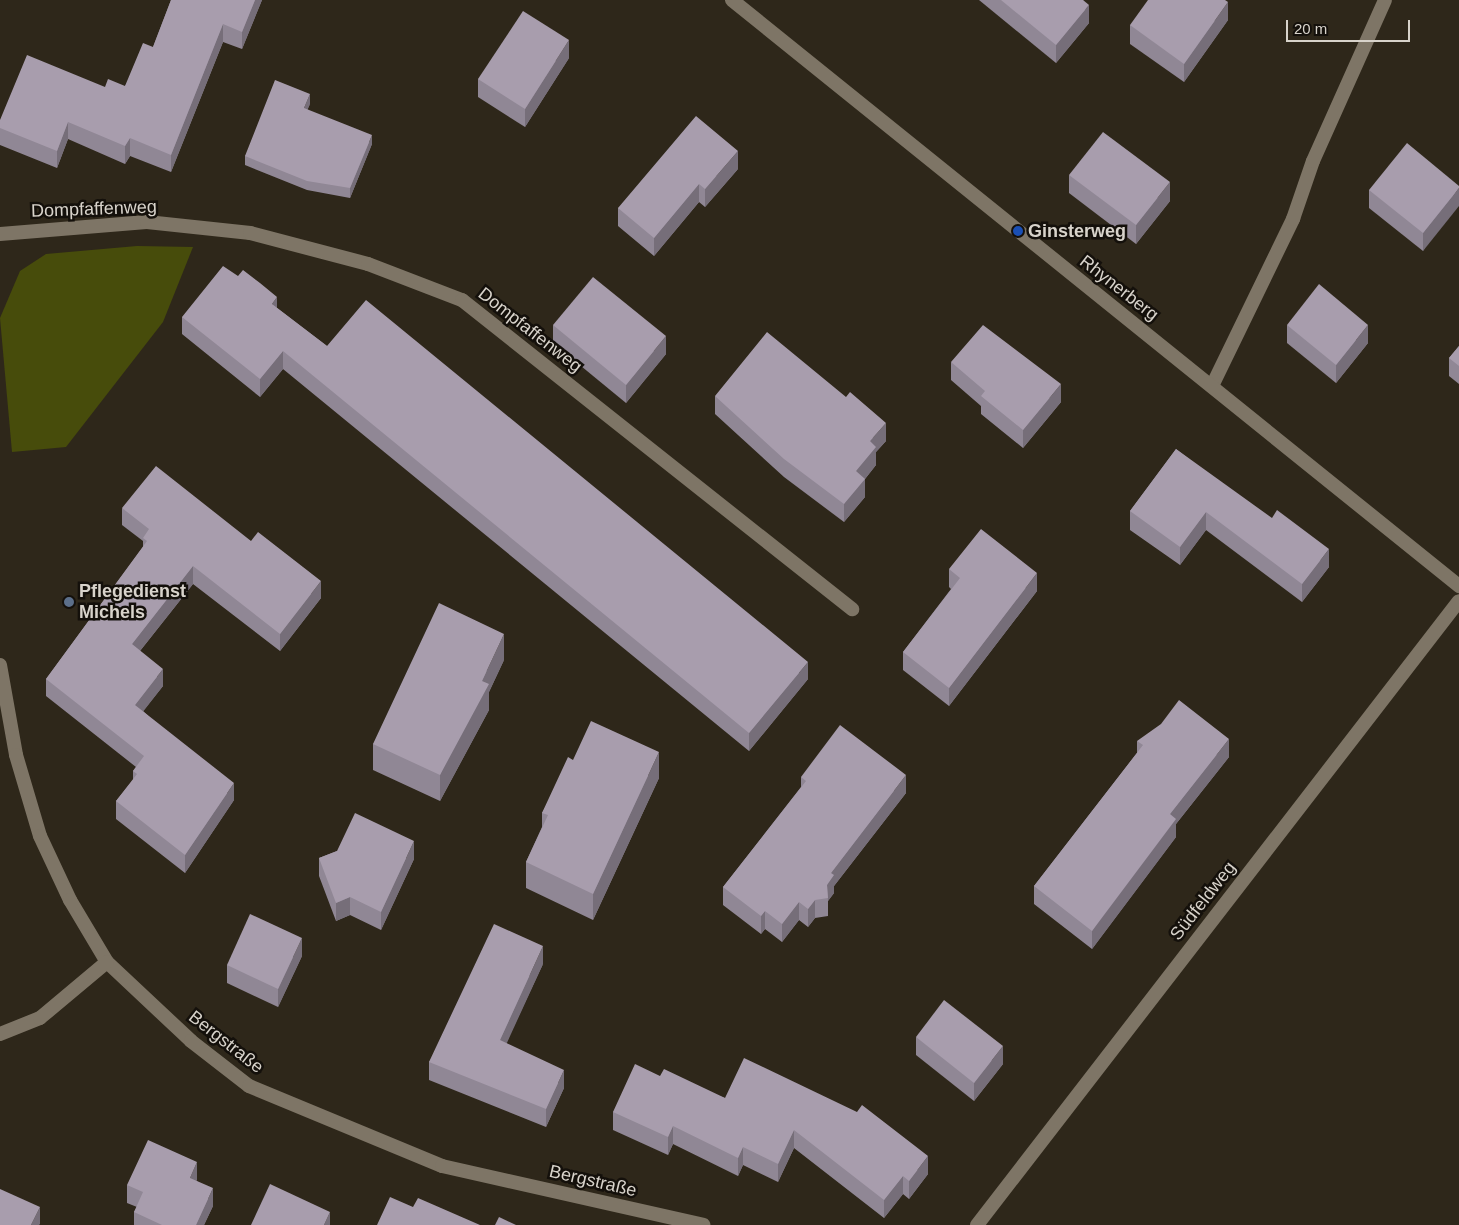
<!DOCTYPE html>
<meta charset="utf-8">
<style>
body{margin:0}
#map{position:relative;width:1459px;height:1225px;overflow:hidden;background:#2e271a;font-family:Helvetica,sans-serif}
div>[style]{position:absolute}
.green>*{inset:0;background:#474c0b}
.service>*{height:14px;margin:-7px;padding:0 7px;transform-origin:7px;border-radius:7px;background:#7e7566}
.minor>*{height:14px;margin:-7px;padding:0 7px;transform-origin:7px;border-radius:7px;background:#7e7566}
.wall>*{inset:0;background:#908795}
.shaded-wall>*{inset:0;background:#766e79}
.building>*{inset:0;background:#a89dad}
.dots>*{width:14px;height:14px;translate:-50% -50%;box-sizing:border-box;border:2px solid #14100b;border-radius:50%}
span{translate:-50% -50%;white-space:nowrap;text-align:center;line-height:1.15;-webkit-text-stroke:5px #14100b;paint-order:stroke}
.street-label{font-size:18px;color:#d8d3cb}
.poi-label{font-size:18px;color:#d8d3cb;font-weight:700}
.left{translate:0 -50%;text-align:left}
.scale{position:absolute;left:1286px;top:20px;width:124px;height:22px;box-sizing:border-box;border:2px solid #d8d3cb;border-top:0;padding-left:6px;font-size:15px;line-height:18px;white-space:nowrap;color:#d8d3cb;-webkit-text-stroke:4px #14100b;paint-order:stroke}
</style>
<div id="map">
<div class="green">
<div style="clip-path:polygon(137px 246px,193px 247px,163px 322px,66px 447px,12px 452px,0 318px,20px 271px,46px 254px)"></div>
</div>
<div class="service">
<div style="left:1212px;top:386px;width:186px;rotate:-64.1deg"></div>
</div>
<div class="minor">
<div style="left:732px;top:0;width:934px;rotate:38.87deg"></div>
<div style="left:1293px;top:219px;width:61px;rotate:-71deg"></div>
<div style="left:1313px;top:161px;width:176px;rotate:-65.9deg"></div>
<div style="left:0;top:234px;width:147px;rotate:-4.7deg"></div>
<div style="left:147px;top:222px;width:104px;rotate:6.1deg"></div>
<div style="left:250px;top:233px;width:122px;rotate:14.7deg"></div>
<div style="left:368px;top:264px;width:101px;rotate:21deg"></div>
<div style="left:462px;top:300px;width:498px;rotate:38.4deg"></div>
<div style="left:0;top:665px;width:91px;rotate:79.9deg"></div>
<div style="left:16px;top:755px;width:84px;rotate:73.5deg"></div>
<div style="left:40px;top:836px;width:71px;rotate:64.9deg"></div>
<div style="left:70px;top:900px;width:72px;rotate:59.2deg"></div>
<div style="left:107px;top:962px;width:115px;rotate:43.2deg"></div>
<div style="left:191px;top:1041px;width:73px;rotate:37.8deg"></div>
<div style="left:249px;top:1086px;width:209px;rotate:22.5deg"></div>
<div style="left:442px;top:1166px;width:268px;rotate:12.7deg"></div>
<div style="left:0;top:1034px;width:43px;rotate:-21.8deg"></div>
<div style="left:40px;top:1018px;width:87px;rotate:-39.9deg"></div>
<div style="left:977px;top:1225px;width:788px;rotate:-52.32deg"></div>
</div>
<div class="wall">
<div style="clip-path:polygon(171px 0,262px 0,242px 49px,223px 42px,171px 172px,130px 156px,125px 164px,68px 139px,57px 168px,0 145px,0 120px,125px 86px,153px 47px)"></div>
<div style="clip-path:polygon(979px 0,1083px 0,1089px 23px,1056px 63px)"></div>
<div style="clip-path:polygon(1228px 20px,1184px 82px,1130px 44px,1130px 25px)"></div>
<div style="clip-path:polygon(569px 58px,525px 127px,478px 97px,478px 79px)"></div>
<div style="clip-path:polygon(310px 104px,307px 110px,372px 144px,350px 198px,307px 190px,245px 165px,245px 156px)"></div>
<div style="clip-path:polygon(738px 169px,705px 207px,699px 202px,654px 256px,618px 226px,618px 208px)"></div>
<div style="clip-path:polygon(1069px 175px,1170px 201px,1136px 244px,1069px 193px)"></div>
<div style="clip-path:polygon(1459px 186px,1423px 251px,1369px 208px,1369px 190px)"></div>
<div style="clip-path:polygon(277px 308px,327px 346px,808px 679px,749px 751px,283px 369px,260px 397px,182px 334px,182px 317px)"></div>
<div style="clip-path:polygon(553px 325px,666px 354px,626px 403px,553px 343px)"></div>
<div style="clip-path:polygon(1287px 325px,1368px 343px,1336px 383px,1287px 343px)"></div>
<div style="clip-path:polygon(1459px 346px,1459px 384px,1449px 376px,1449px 358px)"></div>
<div style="clip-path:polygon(951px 362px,1061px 402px,1023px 448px,981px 414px,981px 406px,951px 380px)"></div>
<div style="clip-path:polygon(715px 396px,886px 441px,876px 452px,876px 465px,865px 479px,865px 497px,844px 522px,784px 477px,715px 414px)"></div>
<div style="clip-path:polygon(1176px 449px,1329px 567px,1302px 602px,1206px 530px,1180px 565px,1130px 530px,1130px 511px)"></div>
<div style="clip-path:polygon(122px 508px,321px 598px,280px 651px,193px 584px,140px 651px,163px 686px,143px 711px,234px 800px,185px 873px,116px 819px,116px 801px,133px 780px,133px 771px,136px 767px,46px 696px,46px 679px,143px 547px,143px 541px,122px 525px)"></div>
<div style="clip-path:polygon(949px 569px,1037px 591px,949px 706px,903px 670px,903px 652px,951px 589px,949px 587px)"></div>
<div style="clip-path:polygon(504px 660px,489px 692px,489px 710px,440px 801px,373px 770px,373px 744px)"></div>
<div style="clip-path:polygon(1137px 741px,1229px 757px,1176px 824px,1176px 837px,1092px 949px,1034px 904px,1034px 886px,1137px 753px)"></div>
<div style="clip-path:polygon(573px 760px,659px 778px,593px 920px,526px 888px,526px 862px,542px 827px,542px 813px)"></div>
<div style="clip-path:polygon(801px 777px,906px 793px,834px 886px,834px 893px,828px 901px,828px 916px,815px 918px,808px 927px,799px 920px,782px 942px,765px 929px,761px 934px,723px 905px,723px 887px,801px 787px)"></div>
<div style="clip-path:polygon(337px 851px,414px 859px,381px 930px,350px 915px,336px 921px,319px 876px,319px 858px)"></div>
<div style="clip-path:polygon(302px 956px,278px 1007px,227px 983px,227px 965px)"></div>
<div style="clip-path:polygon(543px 964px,506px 1043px,564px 1088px,546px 1127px,429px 1080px,429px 1062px)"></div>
<div style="clip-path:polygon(916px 1037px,1003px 1064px,974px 1101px,916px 1055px)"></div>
<div style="clip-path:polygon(660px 1076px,725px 1098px,928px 1174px,909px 1199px,903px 1194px,884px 1218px,794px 1148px,778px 1182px,743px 1165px,738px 1176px,673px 1144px,668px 1155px,613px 1130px,613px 1112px)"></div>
<div style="clip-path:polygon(197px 1181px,213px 1206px,204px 1225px,134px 1225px,134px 1212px,137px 1207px,127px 1203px,127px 1185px)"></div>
</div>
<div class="shaded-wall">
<div style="clip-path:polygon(255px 0,262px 0,242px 49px,242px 32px)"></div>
<div style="clip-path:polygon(1228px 2px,1228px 20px,1184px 82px,1184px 64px)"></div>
<div style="clip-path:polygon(1089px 5px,1089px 23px,1056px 63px,1056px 45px)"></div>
<div style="clip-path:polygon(223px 24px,223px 42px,171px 172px,171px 155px)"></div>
<div style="clip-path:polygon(569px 40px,569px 58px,525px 127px,525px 109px)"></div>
<div style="clip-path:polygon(310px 94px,310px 104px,304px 118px,304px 108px)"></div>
<div style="clip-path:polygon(68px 122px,68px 139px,57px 168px,57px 151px)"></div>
<div style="clip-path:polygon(372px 135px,372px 144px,350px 198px,350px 188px)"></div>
<div style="clip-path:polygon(130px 138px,130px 156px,125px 164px,125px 146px)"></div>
<div style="clip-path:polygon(738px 151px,738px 169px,705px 207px,705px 189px)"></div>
<div style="clip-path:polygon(1170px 182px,1170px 201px,1136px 244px,1136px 225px)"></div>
<div style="clip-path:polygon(699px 184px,699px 202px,654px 256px,654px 238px)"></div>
<div style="clip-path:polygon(1459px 188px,1459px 206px,1423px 251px,1423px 233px)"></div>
<div style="clip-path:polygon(277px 297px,277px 315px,272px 304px)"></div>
<div style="clip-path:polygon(1368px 325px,1368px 343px,1336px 383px,1336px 365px)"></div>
<div style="clip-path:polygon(666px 336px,666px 354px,626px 403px,626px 385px)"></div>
<div style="clip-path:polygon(283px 351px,283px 369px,260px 397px,260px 379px)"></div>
<div style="clip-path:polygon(1061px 384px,1061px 402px,1023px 448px,1023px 430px)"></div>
<div style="clip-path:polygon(886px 423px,886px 441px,876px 452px,876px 465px,865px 479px,865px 497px,844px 522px,844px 504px,856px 471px,870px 441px)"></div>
<div style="clip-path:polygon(1206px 512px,1206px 530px,1180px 565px,1180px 547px)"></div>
<div style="clip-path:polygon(1329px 549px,1329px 567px,1302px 602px,1302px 584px)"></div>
<div style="clip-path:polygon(193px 566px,193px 584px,132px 661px,132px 644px)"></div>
<div style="clip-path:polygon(1037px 573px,1037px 591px,949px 706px,949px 688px)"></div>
<div style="clip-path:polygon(321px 581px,321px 598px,280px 651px,280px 634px)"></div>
<div style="clip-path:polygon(504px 634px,504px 660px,489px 692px,489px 710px,440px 801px,440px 775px,482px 681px)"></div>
<div style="clip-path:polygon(808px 662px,808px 679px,749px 751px,749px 733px)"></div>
<div style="clip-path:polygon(163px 669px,163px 686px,135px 722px,135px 705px)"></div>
<div style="clip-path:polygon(1229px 739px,1229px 757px,1176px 824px,1176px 837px,1092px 949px,1092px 931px,1170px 814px)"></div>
<div style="clip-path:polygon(659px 752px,659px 778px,593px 920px,593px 894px)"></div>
<div style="clip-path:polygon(906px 775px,906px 793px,834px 886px,834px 893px,828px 901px,827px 885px,831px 873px)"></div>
<div style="clip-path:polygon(234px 783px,234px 800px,185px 873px,185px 855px)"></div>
<div style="clip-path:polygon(414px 841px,414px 859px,381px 930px,381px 912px)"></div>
<div style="clip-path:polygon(350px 897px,350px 915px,336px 921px,336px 903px)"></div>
<div style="clip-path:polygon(815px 900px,815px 918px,808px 927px,808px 909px)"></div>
<div style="clip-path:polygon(799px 902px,799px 920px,782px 942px,782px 924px)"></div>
<div style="clip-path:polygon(765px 911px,765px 929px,761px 934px,761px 916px)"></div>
<div style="clip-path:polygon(302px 938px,302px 956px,278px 1007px,278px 989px)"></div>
<div style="clip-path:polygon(543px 946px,543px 964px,500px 1058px,500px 1040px)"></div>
<div style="clip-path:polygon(1003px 1046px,1003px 1064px,974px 1101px,974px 1083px)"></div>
<div style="clip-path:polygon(564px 1070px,564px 1088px,546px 1127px,546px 1109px)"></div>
<div style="clip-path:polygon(673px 1126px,673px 1144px,668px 1155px,668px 1137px)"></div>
<div style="clip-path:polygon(794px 1130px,794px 1148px,778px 1182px,778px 1164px)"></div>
<div style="clip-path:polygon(743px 1147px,743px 1165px,738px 1176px,738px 1158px)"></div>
<div style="clip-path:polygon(928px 1156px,928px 1174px,909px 1199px,909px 1181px)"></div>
<div style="clip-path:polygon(197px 1162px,197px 1180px,190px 1196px,190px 1178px)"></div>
<div style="clip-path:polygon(903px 1176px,903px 1194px,884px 1218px,884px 1200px)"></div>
<div style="clip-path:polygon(213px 1188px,213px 1206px,204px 1225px,196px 1225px)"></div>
<div style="clip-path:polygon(40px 1207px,40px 1224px,39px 1225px,31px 1225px)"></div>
<div style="clip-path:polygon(330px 1212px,330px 1225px,324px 1225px)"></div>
</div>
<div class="building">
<div style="clip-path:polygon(171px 0,255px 0,242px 32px,223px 24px,171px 155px,130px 138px,125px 146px,68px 122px,57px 151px,0 128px,0 120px,27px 55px,105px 87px,108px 79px,125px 86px,143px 43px,153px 47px)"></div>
<div style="clip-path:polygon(1001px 0,1083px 0,1089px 5px,1056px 45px)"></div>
<div style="clip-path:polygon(1148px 0,1225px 0,1228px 2px,1184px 64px,1130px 25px)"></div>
<div style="clip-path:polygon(523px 11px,569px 40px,525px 109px,478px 79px)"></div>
<div style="clip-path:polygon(275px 80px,310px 94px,304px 108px,372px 135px,350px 188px,307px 181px,245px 156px)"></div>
<div style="clip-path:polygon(696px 116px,738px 151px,705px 189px,699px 184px,654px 238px,618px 208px)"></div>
<div style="clip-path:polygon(1103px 132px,1170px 182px,1136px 225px,1069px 175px)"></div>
<div style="clip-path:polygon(1407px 143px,1459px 186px,1459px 188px,1423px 233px,1369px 190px)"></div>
<div style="clip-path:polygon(223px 266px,238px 276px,243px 270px,260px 283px,277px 297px,272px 304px,327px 346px,366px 300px,808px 662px,749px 733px,283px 351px,260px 379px,182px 317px)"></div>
<div style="clip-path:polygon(593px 277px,666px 336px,626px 385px,553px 325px)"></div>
<div style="clip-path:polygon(1319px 284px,1368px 325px,1336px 365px,1287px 325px)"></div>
<div style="clip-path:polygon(983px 325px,1061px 384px,1023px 430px,981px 396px,985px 391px,951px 362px)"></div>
<div style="clip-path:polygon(767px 332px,846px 397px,850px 392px,886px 423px,870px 441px,876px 447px,856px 471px,865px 479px,844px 504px,784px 459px,715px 396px)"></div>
<div style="clip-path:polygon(1459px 346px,1459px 366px,1449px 358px)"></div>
<div style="clip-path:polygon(1176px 449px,1272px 518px,1277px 510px,1329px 549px,1302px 584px,1206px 512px,1180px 547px,1130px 511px)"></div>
<div style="clip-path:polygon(156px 466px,251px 541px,258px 532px,321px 581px,280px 634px,193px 566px,132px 644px,163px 669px,135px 705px,234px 783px,185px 855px,116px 801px,137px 774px,133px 771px,144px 756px,46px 679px,147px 541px,143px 538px,149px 529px,122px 508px)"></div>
<div style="clip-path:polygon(981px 529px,1037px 573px,949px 688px,903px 652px,960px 578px,949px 569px)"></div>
<div style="clip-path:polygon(439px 603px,504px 634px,482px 681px,489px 684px,440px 775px,373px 744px)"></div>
<div style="clip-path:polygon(1179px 700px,1229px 739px,1170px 814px,1176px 819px,1092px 931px,1034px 886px,1143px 745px,1137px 741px,1161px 724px)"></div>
<div style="clip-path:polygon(591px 721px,659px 752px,593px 894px,526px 862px,548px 815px,542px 813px,568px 757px,573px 760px)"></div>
<div style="clip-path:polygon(840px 725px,906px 775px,831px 873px,834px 875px,827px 885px,828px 898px,815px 900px,808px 909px,799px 902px,782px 924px,765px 911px,761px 916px,723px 887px,806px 781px,801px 777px)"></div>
<div style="clip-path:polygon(355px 813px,414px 841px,381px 912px,350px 897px,336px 903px,319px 858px,337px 851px)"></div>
<div style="clip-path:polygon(250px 914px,302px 938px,278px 989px,227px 965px)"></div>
<div style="clip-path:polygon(494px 924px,543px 946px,500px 1040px,564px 1070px,546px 1109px,429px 1062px)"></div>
<div style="clip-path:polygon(944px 1000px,1003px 1046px,974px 1083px,916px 1037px)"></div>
<div style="clip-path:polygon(744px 1058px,857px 1112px,862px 1105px,928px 1156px,909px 1181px,903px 1176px,884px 1200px,794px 1130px,778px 1164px,743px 1147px,738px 1158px,673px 1126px,668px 1137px,613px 1112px,635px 1064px,660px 1076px,664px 1069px,725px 1098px)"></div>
<div style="clip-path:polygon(148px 1140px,197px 1162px,190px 1178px,213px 1188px,196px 1225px,162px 1225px,134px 1212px,143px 1192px,127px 1185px)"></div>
<div style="clip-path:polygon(270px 1184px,330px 1212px,324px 1225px,251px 1225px)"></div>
<div style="clip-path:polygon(0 1189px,40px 1207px,31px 1225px,0 1225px)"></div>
<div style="clip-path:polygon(390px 1197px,413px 1207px,418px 1198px,480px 1225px,377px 1225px)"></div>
<div style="clip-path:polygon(499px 1217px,516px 1225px,495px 1225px)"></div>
</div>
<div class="dots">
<div style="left:1018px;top:231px;background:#1a4fb4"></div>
<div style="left:69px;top:602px;background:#5c6f8a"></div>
</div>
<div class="street-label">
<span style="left:94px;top:209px;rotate:-2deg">Dompfaffenweg</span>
<span style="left:1119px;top:288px;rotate:38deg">Rhynerberg</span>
<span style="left:530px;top:330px;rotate:38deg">Dompfaffenweg</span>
<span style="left:1203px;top:901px;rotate:-52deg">Südfeldweg</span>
<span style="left:226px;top:1042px;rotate:38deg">Bergstraße</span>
<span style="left:593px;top:1181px;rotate:13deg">Bergstraße</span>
</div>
<div class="poi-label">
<span class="left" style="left:1028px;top:231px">Ginsterweg</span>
<span class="left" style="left:79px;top:602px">Pflegedienst<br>Michels</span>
</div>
<div class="scale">20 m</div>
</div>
